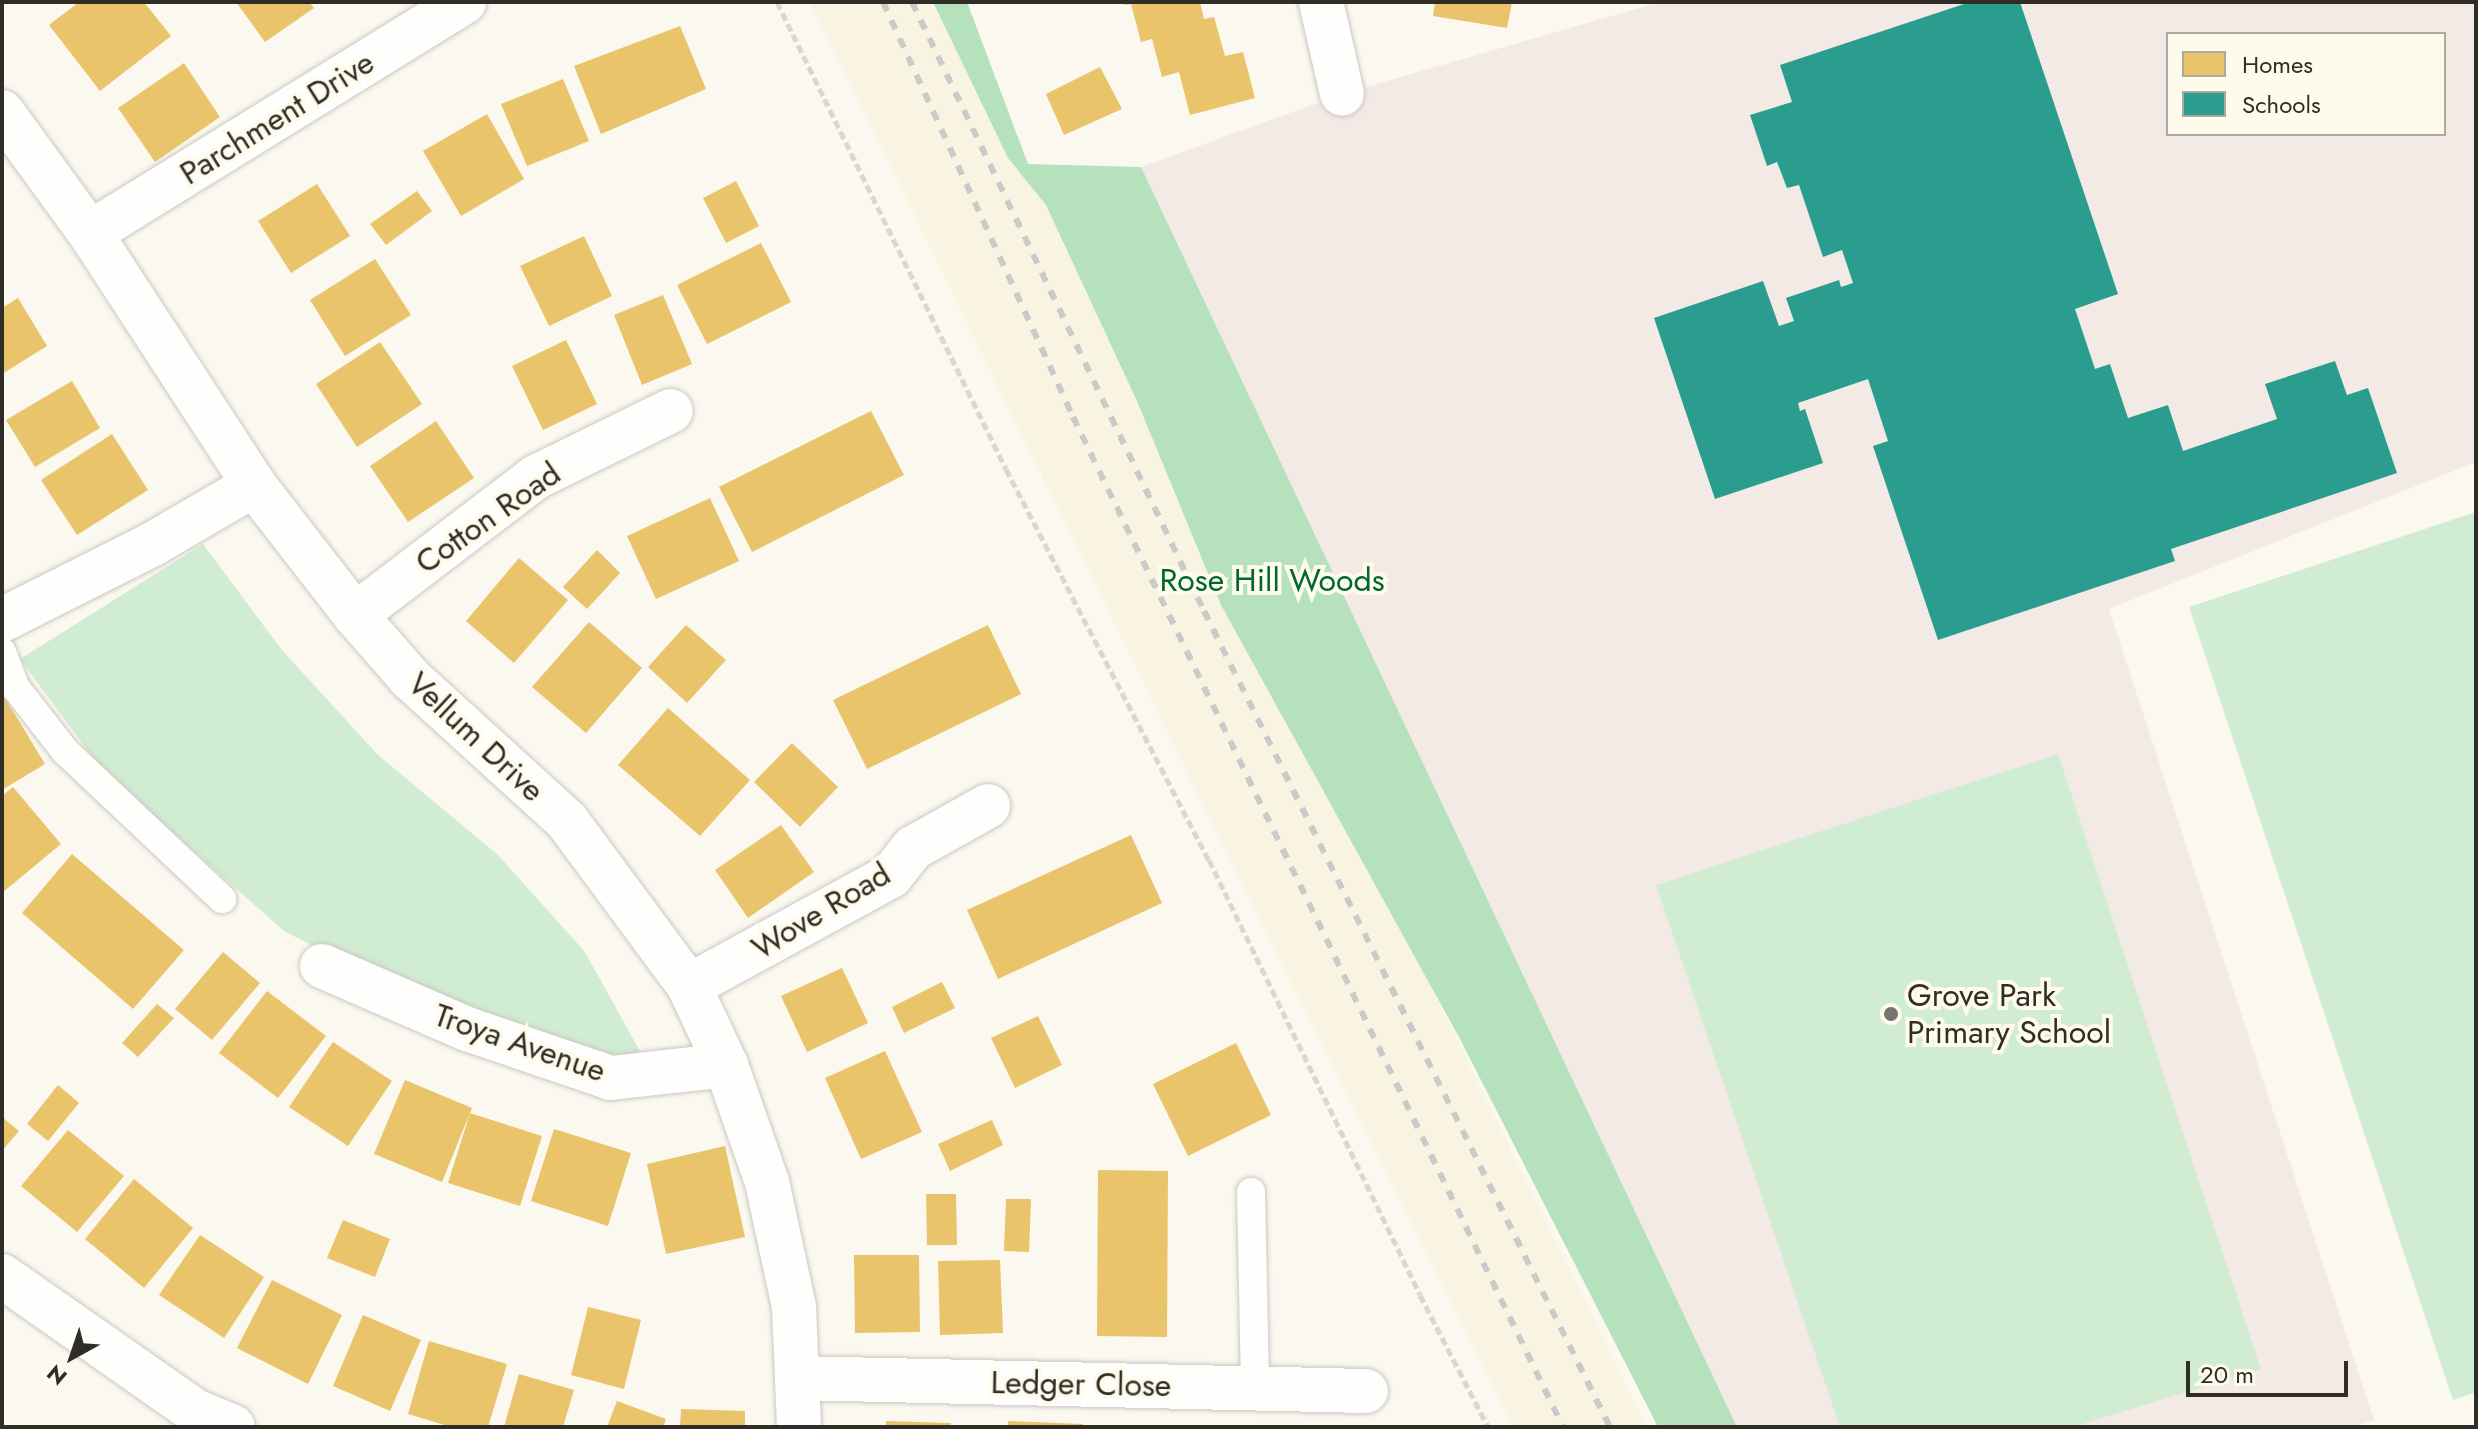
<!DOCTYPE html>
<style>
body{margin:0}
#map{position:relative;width:2478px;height:1429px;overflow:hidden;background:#fbf8f0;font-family:Jost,sans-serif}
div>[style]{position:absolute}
.built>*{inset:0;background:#f9f4e2}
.education>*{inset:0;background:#f4eae5}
.green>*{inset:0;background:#d0ecd2}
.forest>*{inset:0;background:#b5e1bc}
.homes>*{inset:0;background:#e9c46a}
.schools>*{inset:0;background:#2a9d8f}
.path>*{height:5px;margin-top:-2.5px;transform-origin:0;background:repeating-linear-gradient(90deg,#d7d7d4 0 8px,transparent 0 12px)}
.roads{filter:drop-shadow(0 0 2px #cac8c1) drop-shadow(0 0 2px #cac8c1)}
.lane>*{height:28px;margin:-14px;padding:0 14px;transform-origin:14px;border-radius:14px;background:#fefefd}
.street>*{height:44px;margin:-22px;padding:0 22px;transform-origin:22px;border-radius:22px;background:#fefefd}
.rail>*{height:6px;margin-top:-3px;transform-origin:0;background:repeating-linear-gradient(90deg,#cbcac8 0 10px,transparent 0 20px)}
.dots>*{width:22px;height:22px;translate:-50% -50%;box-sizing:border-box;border:4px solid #fffbec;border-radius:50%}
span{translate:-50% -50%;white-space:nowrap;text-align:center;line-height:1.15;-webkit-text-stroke:8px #fffbec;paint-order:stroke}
.street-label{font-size:32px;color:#2f2d26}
.park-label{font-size:32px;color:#006731}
.poi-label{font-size:32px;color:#2f2d26}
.left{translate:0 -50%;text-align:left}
.frame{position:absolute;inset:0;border:4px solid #2f2d26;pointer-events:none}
.legend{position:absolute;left:2166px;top:32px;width:280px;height:104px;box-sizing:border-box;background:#fffbec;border:2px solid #aca99d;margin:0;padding:10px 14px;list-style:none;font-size:24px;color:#2f2d26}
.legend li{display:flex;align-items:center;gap:16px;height:40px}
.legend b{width:40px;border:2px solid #aca99d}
.north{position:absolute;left:32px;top:1317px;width:80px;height:80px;-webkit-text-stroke:6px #fffbec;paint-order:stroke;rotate:220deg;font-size:22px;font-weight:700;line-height:32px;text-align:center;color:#2f2d26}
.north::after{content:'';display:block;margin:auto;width:28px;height:36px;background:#2f2d26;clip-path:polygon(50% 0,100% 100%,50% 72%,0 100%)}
.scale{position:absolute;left:2186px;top:1361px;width:162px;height:36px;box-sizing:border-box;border:4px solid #2f2d26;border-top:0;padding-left:10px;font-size:24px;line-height:28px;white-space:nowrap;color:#2f2d26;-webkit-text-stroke:6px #fffbec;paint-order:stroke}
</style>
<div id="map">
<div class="built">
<div style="clip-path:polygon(810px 2px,966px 2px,1028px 164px,1647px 1427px,1513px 1427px,1289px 980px)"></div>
</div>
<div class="education">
<div style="clip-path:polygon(evenodd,1660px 2px,2476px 2px,2476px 462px,2109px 609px,2374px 1420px,2352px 1427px,1737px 1427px,1141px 167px,1342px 94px,1660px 2px,2168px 34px,2444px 34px,2444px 134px,2168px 134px,2168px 34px)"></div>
</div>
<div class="green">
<div style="clip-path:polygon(2476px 512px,2476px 1392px,2453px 1400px,2189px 607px)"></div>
<div style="clip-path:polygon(203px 544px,281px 649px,378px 755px,498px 855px,585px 952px,640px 1051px,603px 1065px,363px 972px,284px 931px,102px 770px,20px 659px)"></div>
<div style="clip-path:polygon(2058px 754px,2261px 1369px,2073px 1427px,1840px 1427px,1656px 885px)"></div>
</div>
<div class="forest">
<div style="clip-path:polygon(933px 2px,967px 2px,1028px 164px,1141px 167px,1737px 1427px,1658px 1427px,1460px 1039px,1221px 605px,1137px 401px,1046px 205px,1008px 158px)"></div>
</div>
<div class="homes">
<div style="clip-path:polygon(79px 2px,144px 2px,171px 36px,100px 91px,49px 25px)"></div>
<div style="clip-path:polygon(236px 2px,309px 2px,314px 8px,265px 42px)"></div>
<div style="clip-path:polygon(1123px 2px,1200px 2px,1204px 19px,1214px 17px,1225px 56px,1243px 52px,1255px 98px,1190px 115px,1179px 72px,1162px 77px,1152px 39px,1141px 42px,1131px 4px,1124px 5px)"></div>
<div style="clip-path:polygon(1435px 2px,1512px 2px,1507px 28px,1433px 16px)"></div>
<div style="clip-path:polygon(680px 26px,706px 89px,601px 134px,574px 66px)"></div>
<div style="clip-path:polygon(184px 63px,220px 117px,155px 162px,118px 108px)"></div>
<div style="clip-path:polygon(1100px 67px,1122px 109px,1064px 135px,1046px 94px)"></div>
<div style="clip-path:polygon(563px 79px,589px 141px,527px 166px,501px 104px)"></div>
<div style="clip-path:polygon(487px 114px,524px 179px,461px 216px,423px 151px)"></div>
<div style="clip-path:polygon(736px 181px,759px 226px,726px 243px,703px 198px)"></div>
<div style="clip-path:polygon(317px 184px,350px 236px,291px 273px,258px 221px)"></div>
<div style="clip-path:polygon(417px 191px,432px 211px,386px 245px,370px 224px)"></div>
<div style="clip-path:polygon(584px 236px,612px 296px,549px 326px,520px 266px)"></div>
<div style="clip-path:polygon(761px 243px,791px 302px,707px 344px,677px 285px)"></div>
<div style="clip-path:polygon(375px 259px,411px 315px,345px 356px,310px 300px)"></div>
<div style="clip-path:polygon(663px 295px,692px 364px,642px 385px,614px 315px)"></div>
<div style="clip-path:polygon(18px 298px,47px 346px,2px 374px,2px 308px)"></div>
<div style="clip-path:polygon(566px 340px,597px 404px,543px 430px,512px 366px)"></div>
<div style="clip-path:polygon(380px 342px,422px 404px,357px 447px,316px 384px)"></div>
<div style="clip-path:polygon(72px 381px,100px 428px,35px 467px,6px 420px)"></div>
<div style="clip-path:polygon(871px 411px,904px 475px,752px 552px,719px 487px)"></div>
<div style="clip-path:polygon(436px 421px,474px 478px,408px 522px,370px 466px)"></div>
<div style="clip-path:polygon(112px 434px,148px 490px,77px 535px,41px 480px)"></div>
<div style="clip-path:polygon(710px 498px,739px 561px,656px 599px,627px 536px)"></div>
<div style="clip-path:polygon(597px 550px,620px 573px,587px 609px,563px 587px)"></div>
<div style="clip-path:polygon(519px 558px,568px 600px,514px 663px,466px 621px)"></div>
<div style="clip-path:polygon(589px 622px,642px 668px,586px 733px,532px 687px)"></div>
<div style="clip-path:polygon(686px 625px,726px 660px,687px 703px,648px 667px)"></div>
<div style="clip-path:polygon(988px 625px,1021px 694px,867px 769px,833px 700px)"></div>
<div style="clip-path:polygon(2px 693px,45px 764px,2px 790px)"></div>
<div style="clip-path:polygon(668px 708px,750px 780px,700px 836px,618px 765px)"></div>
<div style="clip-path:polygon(792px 743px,838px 787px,800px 827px,754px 782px)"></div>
<div style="clip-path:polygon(13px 787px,61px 844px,2px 893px,2px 796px)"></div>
<div style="clip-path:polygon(781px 825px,814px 872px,748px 918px,715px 870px)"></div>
<div style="clip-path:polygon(1131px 835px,1162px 903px,998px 979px,967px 910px)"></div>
<div style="clip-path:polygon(72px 854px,184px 950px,133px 1009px,22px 913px)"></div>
<div style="clip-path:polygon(223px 952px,260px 983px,212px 1040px,175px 1009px)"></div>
<div style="clip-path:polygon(842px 968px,868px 1023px,807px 1052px,781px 996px)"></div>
<div style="clip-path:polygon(942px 982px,955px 1008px,904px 1033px,892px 1007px)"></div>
<div style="clip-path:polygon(267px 991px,326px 1036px,278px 1098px,219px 1053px)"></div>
<div style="clip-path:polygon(157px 1004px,174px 1018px,138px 1057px,122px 1043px)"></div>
<div style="clip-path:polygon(1038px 1016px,1062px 1065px,1015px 1088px,991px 1038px)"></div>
<div style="clip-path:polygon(333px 1042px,392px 1081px,348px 1146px,289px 1107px)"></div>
<div style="clip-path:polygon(1236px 1043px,1271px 1115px,1188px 1156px,1153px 1084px)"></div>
<div style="clip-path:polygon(885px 1051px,922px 1132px,861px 1159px,825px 1078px)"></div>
<div style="clip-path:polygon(405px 1080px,472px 1108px,442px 1182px,374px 1154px)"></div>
<div style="clip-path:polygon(58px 1085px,79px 1103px,48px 1141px,27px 1124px)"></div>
<div style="clip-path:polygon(470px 1113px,542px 1136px,520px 1206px,448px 1183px)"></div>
<div style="clip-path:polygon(2px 1117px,19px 1131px,2px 1151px)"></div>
<div style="clip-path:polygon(992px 1120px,1003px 1145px,950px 1171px,938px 1144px)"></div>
<div style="clip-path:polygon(554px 1129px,631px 1153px,608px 1226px,531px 1201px)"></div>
<div style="clip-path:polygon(68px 1130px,124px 1176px,77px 1232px,21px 1186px)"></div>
<div style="clip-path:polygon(725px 1146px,745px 1237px,666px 1254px,647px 1164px)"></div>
<div style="clip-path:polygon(1098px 1170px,1168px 1171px,1167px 1337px,1097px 1336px)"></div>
<div style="clip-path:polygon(134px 1179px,193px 1228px,144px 1288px,85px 1239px)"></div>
<div style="clip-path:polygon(926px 1194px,956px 1194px,957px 1245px,927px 1245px)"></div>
<div style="clip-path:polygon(1006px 1199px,1031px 1199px,1029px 1252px,1004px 1251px)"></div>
<div style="clip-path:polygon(343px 1220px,390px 1239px,375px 1277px,327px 1258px)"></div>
<div style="clip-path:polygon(200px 1235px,264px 1277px,224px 1338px,159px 1295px)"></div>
<div style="clip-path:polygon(854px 1255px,919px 1255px,920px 1332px,855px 1333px)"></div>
<div style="clip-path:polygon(1000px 1260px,1003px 1333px,940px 1335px,938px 1261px)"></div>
<div style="clip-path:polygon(272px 1280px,342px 1315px,308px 1384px,237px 1348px)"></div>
<div style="clip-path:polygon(588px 1307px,641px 1320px,624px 1389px,571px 1375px)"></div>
<div style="clip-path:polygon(363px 1315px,421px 1340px,390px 1411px,333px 1386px)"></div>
<div style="clip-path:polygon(429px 1341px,507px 1364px,488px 1427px,451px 1427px,408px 1414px)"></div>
<div style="clip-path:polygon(519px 1374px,574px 1390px,563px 1427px,504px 1427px)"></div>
<div style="clip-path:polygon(617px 1401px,666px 1419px,663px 1427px,607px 1427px)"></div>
<div style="clip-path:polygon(681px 1409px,745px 1411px,745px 1427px,680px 1427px)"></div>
<div style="clip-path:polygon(886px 1421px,951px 1423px,950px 1427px,886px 1427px)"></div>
<div style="clip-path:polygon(1008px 1421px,1083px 1424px,1083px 1427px,1008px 1427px)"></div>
</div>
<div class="schools">
<div style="clip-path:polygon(1970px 2px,2020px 2px,2118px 294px,2075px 309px,2095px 369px,2110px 364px,2128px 418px,2168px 405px,2183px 451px,2277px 419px,2265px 384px,2335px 361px,2347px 395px,2368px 388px,2397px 473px,2171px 549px,2175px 561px,1938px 640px,1873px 446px,1888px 441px,1868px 379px,1798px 403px,1800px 411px,1805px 409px,1823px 463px,1715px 499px,1654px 318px,1763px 281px,1779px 326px,1794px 321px,1786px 298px,1839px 280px,1841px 287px,1853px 283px,1842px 250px,1823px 257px,1799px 185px,1787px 188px,1777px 162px,1767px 166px,1750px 115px,1792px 102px,1780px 65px)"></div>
</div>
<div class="path">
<div style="left:777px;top:2px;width:520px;rotate:63.88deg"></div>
<div style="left:1006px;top:469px;width:441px;rotate:62.6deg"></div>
<div style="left:1209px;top:860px;width:483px;rotate:64.1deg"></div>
<div style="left:1420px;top:1295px;width:148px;rotate:62.7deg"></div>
</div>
<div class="roads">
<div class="lane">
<div style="left:2px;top:652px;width:39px;rotate:69deg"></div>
<div style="left:16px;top:688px;width:80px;rotate:52.1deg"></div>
<div style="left:65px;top:751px;width:216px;rotate:43.3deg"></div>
<div style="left:1251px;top:1192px;width:196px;rotate:88.8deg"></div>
</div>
<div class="street">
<div style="left:1321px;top:2px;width:94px;rotate:77.1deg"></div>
<div style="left:2px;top:112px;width:150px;rotate:54deg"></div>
<div style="left:90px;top:233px;width:301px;rotate:56.9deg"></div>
<div style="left:254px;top:485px;width:165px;rotate:52.2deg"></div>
<div style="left:355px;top:615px;width:84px;rotate:48.9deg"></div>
<div style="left:410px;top:678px;width:212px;rotate:42.3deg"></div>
<div style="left:567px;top:821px;width:205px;rotate:53.5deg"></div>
<div style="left:689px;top:986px;width:87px;rotate:64.9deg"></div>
<div style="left:726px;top:1065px;width:124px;rotate:70.7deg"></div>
<div style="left:767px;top:1182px;width:128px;rotate:77.8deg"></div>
<div style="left:794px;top:1307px;width:120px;rotate:87.6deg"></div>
<div style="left:90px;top:233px;width:440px;rotate:-31.7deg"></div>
<div style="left:355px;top:615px;width:228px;rotate:-37.3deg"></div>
<div style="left:536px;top:477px;width:150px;rotate:-26.1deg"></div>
<div style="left:2px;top:620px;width:169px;rotate:-26.7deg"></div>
<div style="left:153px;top:544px;width:117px;rotate:-30.3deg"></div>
<div style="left:322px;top:966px;width:158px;rotate:23.5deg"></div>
<div style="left:467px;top:1029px;width:152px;rotate:18.8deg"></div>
<div style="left:611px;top:1078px;width:116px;rotate:-6.4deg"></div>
<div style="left:689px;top:986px;width:230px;rotate:-28.6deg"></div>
<div style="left:891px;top:876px;width:36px;rotate:-52deg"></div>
<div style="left:913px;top:848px;width:86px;rotate:-29.2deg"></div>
<div style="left:2px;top:1276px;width:236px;rotate:35deg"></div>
<div style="left:195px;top:1411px;width:41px;rotate:22.8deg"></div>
<div style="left:797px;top:1378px;width:569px;rotate:1.31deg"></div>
</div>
</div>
<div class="rail">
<div style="left:883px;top:2px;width:456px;rotate:65.4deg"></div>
<div style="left:1073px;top:417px;width:1123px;rotate:64.12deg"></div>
<div style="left:912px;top:2px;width:675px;rotate:64.38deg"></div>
<div style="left:1204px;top:611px;width:911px;rotate:63.55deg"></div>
</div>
<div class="dots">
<div style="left:1891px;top:1014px;background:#76746d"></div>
</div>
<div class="street-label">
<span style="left:277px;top:118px;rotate:-32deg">Parchment Drive</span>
<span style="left:488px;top:518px;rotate:-35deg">Cotton Road</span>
<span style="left:476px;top:737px;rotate:43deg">Vellum Drive</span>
<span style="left:821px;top:911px;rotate:-31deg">Wove Road</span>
<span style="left:520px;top:1043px;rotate:19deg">Troya Avenue</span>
<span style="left:1081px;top:1384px;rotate:1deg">Ledger Close</span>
</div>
<div class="park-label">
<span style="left:1272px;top:580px">Rose Hill Woods</span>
</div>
<div class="poi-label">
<span class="left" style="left:1907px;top:1014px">Grove Park<br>Primary School</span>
</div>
<div class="frame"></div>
<ul class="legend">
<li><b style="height:22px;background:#e9c46a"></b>Homes</li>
<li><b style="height:22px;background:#2a9d8f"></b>Schools</li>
</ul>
<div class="north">N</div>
<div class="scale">20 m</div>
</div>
